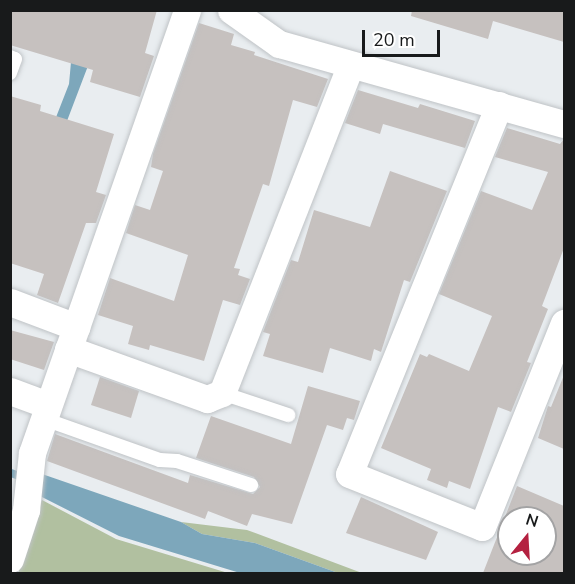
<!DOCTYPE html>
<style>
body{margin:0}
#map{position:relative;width:575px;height:584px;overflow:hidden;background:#e9edf0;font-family:"Nunito Sans",sans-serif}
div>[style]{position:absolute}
.green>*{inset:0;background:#b1c0a0}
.water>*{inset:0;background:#7da7bb}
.stream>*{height:8px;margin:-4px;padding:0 4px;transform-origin:4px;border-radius:4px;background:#7da7bb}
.building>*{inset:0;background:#c6c1bf}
.roads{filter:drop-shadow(0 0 2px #bfc3c6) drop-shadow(0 0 2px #bfc3c6)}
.service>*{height:14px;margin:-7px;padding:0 7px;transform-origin:7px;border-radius:7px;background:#fff}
.minor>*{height:27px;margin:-13.5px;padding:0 13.5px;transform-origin:13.5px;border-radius:13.5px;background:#fff}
span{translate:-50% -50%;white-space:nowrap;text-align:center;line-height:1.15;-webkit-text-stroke:5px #fff;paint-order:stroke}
.frame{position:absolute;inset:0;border:12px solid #181a1b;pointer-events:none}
.north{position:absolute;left:497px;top:506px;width:60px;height:60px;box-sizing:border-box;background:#fff;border:2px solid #a3a3a4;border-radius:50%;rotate:18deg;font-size:16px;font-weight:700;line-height:24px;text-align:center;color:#181a1b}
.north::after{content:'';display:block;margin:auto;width:21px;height:27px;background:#b42140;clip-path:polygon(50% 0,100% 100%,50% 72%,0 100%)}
.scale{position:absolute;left:362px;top:30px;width:78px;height:27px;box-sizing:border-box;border:3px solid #181a1b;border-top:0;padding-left:8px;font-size:18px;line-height:21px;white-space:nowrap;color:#181a1b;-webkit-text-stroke:4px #fff;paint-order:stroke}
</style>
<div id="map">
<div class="green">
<div style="clip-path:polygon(42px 500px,116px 539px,228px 573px,18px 574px)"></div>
<div style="clip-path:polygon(181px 522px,247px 530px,362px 573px,338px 573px,255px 543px,202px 534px)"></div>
</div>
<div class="water">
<div style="clip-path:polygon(99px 37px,30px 218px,21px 207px,69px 84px,72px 51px)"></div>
<div style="clip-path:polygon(42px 474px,181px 522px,202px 534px,255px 543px,338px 573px,240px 573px,119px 536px,36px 494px)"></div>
</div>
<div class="stream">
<div style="left:11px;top:473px;width:15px;rotate:20deg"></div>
</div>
<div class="building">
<div style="clip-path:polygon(10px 10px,157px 10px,145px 53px,154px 56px,140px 97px,90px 82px,93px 70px,10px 45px)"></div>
<div style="clip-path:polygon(412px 10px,564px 10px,564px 42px,493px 21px,488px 39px,411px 16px)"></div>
<div style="clip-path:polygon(199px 23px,234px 34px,231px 45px,255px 52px,254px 55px,328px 79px,317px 107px,293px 100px,269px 186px,263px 184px,234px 268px,240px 269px,238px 275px,250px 279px,240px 305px,223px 300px,204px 361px,150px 345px,149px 350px,128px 344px,133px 326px,98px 315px,110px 278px,174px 301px,188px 255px,126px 233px,135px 205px,150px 210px,163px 171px,151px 167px,153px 154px)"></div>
<div style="clip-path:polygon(358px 90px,418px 108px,420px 104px,475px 121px,465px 148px,383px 124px,380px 134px,345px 123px)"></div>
<div style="clip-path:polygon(10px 96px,41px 105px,40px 111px,114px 134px,96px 192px,106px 195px,96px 223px,86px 223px,58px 303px,37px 295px,44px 274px,10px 263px)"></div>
<div style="clip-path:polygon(507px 128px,560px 144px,564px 139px,564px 248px,542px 306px,548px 309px,527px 362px,531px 363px,511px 412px,498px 407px,470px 489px,449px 481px,447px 488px,427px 480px,431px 469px,381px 448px,420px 354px,427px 357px,429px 354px,469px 371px,492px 316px,439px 294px,481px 191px,532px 210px,548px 172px,495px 157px)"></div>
<div style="clip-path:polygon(390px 171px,447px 191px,410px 282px,404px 280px,381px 352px,374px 349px,371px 361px,330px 348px,323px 373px,263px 356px,270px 334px,263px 332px,291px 260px,298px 262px,314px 210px,370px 227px)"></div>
<div style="clip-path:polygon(10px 330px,54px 342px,44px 370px,10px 359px)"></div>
<div style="clip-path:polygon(564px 375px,564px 449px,538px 438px,548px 406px,551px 407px)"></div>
<div style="clip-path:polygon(100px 377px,139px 391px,131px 418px,91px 405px)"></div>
<div style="clip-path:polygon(308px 386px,360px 401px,354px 420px,347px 418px,343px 430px,327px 425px,292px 524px,252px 514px,247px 526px,208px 511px,205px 519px,47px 461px,55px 434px,188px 483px,190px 475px,253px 494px,260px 487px,254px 477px,196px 458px,211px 416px,291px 444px)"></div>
<div style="clip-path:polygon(evenodd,517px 486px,564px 506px,564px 573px,483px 573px,517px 486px,509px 518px,545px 518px,545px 554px,509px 554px,509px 518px)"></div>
<div style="clip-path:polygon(361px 497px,438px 532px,426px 560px,346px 533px)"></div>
</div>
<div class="roads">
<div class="service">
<div style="left:10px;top:57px;width:5px;rotate:22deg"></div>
<div style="left:15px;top:59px;width:15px;rotate:110deg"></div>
<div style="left:222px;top:393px;width:70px;rotate:18.4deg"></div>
<div style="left:44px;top:419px;width:123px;rotate:19.5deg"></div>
<div style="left:160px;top:460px;width:17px;rotate:3deg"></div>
<div style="left:177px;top:461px;width:78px;rotate:18deg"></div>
</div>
<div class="minor">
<div style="left:231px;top:10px;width:59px;rotate:35.3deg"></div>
<div style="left:279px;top:44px;width:296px;rotate:15.7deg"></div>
<div style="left:499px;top:105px;width:398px;rotate:112.1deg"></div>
<div style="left:349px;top:474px;width:143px;rotate:21.7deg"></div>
<div style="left:482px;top:527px;width:220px;rotate:-68.1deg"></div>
<div style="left:10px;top:302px;width:71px;rotate:20.7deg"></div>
<div style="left:68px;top:349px;width:148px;rotate:19.8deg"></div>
<div style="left:207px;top:399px;width:16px;rotate:-22deg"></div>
<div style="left:222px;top:393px;width:350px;rotate:-68.6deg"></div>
<div style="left:10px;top:391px;width:40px;rotate:20.2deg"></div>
<div style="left:10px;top:559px;width:52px;rotate:-71.9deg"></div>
<div style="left:26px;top:510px;width:57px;rotate:-84deg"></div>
<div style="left:32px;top:453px;width:469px;rotate:-70.7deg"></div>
</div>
</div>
<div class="frame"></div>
<div class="north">N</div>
<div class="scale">20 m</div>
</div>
